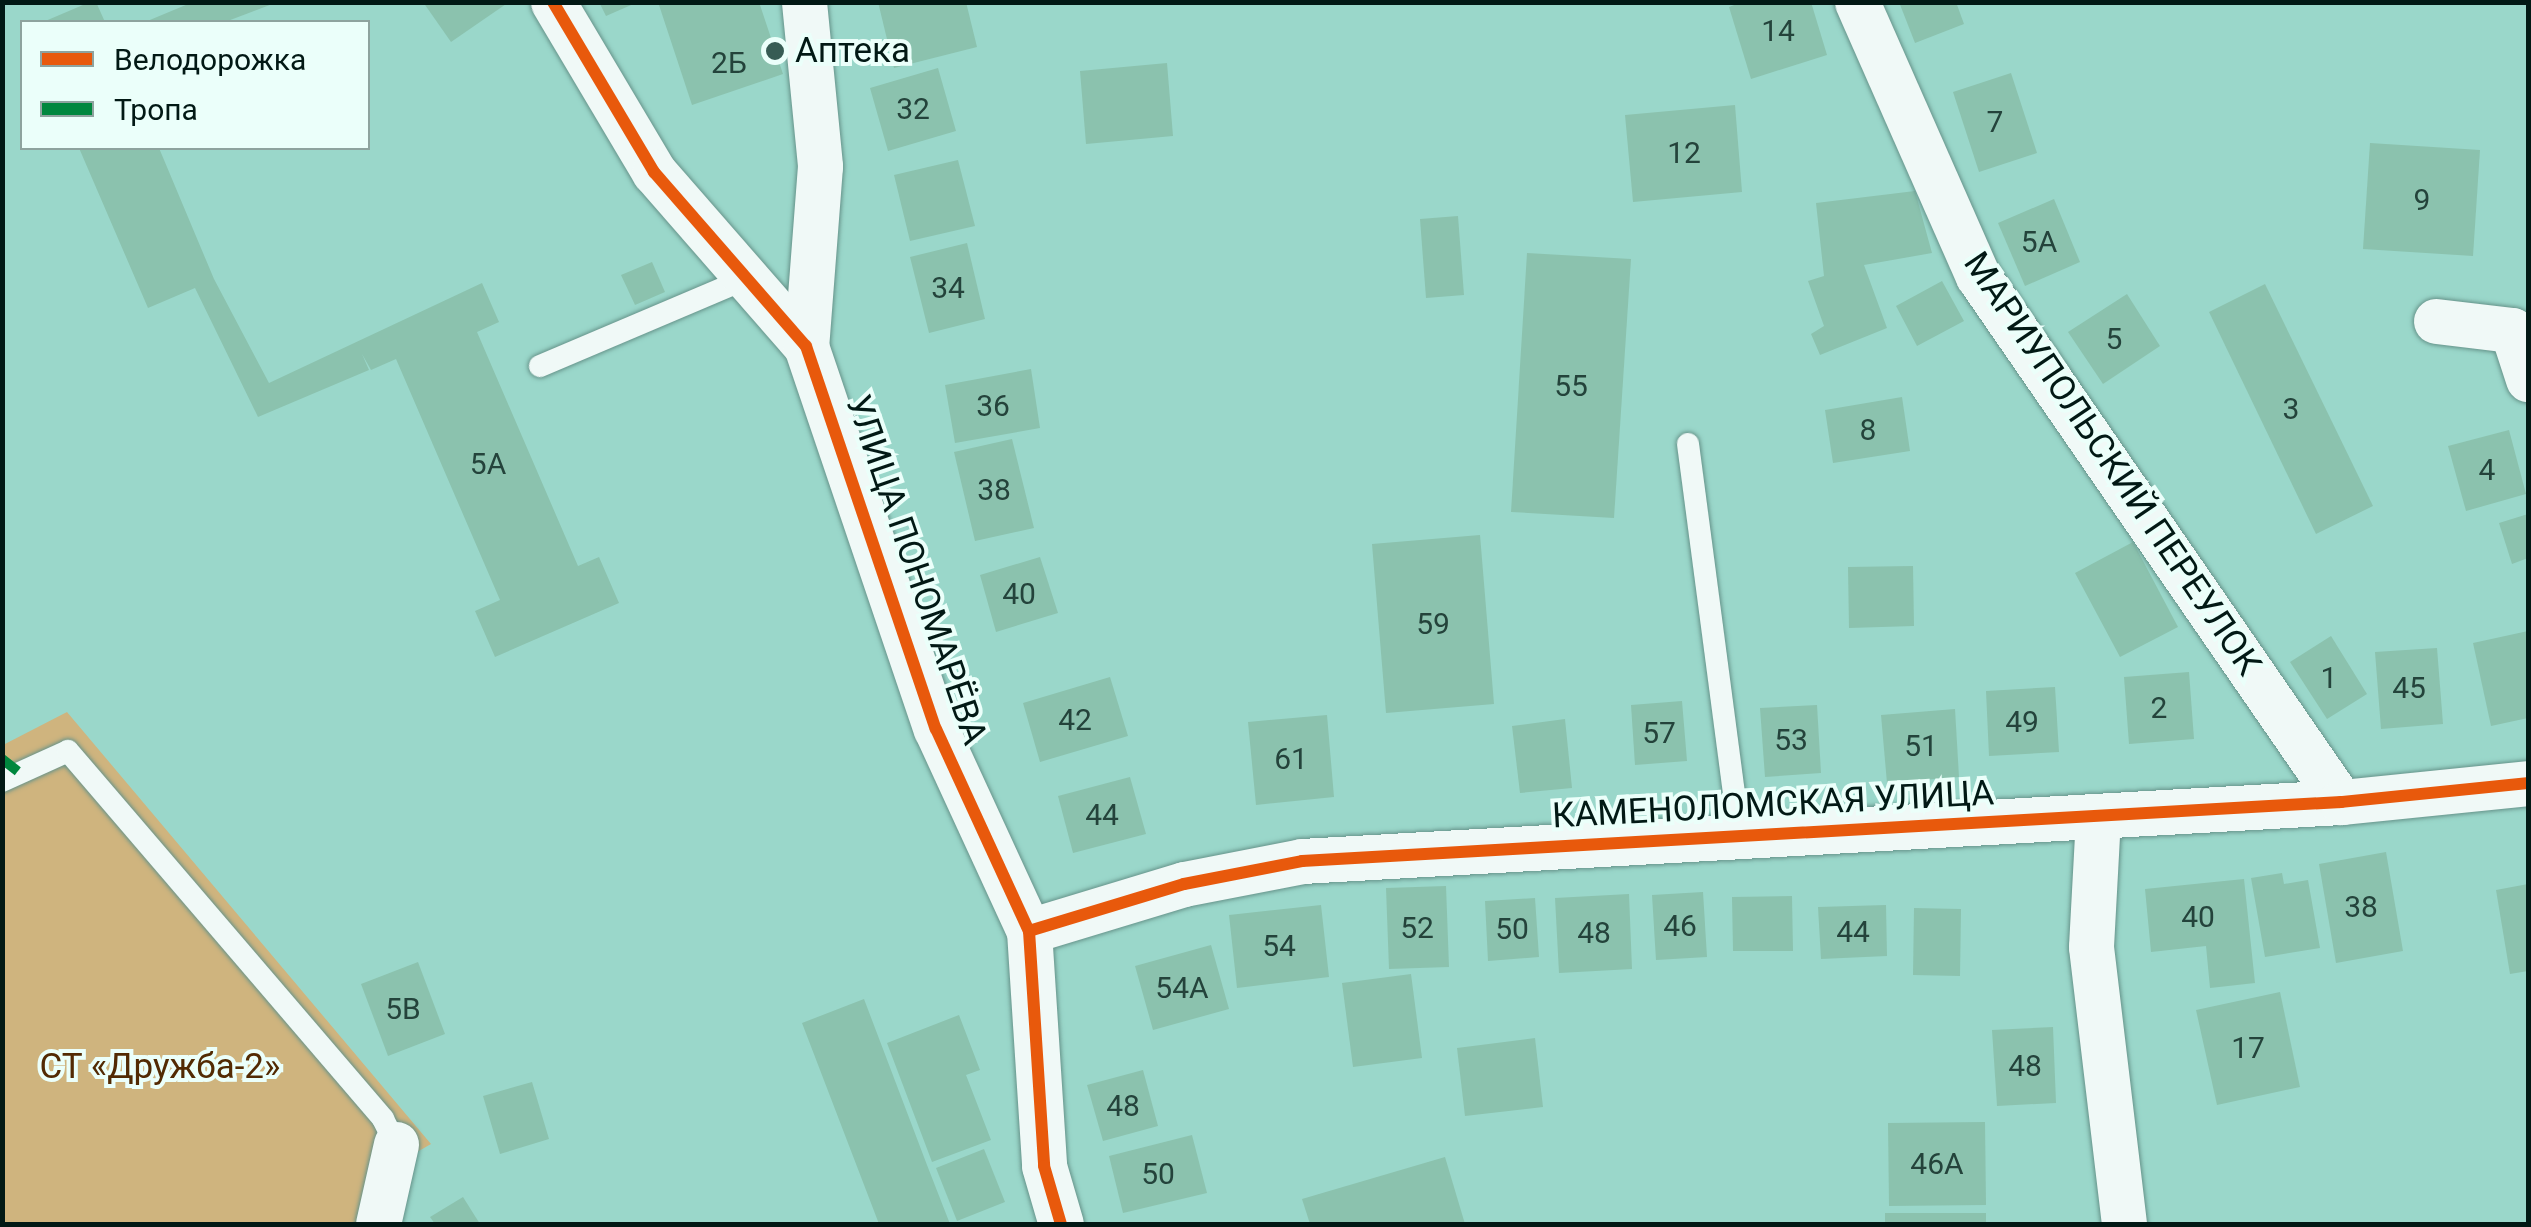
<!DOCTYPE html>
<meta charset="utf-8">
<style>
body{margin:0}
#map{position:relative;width:2531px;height:1227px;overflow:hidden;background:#9ad7ca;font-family:Roboto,sans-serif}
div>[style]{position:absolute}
.green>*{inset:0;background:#cfb47e}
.building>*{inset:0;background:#8bc2ae}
.roads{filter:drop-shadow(0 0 2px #66938a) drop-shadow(0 0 2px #66938a)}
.service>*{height:22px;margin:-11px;padding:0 11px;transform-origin:11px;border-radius:11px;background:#f0f9f7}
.minor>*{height:45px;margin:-22.5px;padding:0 22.5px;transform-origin:22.5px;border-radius:22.5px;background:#f0f9f7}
.quiet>*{height:10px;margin-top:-5px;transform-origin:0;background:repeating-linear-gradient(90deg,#00873e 0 20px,transparent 0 30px)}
.cycleway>*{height:12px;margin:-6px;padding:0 6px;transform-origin:6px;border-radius:6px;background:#e8590c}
.dots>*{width:28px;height:28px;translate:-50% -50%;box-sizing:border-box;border:5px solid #ebfffa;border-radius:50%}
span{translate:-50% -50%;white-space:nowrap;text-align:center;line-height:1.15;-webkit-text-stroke:8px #ebfffa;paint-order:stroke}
.number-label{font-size:30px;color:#24433b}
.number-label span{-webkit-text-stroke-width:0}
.poi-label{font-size:35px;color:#021915}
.left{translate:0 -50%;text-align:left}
.street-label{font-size:35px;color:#021915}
.park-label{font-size:35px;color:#522a03}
.frame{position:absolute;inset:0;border:5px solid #021915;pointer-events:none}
.legend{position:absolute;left:20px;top:20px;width:350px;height:130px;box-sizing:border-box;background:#ebfffa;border:2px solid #8ea39e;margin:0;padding:12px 18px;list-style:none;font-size:30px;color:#021915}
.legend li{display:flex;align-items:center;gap:20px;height:50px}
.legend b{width:50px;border:2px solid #8ea39e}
</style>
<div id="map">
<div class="green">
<div style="clip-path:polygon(67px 712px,431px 1144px,379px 1174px,357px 1224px,3px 1224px,3px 745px)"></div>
</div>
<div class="building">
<div style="clip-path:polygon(96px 2px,105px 22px,43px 22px,90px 2px)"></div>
<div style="clip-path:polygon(193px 2px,275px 2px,275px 3px,225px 22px,145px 22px)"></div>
<div style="clip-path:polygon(423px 2px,509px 2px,451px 42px)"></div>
<div style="clip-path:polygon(599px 2px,638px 2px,606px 16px)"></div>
<div style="clip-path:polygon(658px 2px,759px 2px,783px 74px,692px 105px)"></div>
<div style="clip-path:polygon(878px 2px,966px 2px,977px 47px,894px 68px)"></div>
<div style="clip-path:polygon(1742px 2px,1811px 2px,1827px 55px,1751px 79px,1729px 7px)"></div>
<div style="clip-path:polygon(1899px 2px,1956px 2px,1964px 24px,1915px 43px)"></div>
<div style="clip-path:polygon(1167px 63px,1173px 136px,1086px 144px,1080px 71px)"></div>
<div style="clip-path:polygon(938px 68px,956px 131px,888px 151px,870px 88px)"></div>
<div style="clip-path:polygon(2011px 73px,2037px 153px,1979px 172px,1953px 92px)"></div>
<div style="clip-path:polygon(1735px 105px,1742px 192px,1633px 202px,1625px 115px)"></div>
<div style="clip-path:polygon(2370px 143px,2480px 150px,2473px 256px,2363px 249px)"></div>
<div style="clip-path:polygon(79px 148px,159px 148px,214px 279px,269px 383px,482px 283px,499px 322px,477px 332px,578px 566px,599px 557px,619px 603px,495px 657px,475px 611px,500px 600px,396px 359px,371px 370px,362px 354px,369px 370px,258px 417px,195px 288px,148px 308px)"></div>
<div style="clip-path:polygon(958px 160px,975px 226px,910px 241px,894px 175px)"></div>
<div style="clip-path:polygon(1915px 191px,1932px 253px,1864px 265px,1887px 328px,1820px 355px,1811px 334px,1824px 326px,1808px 281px,1824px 276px,1816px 203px)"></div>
<div style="clip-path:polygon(2054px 199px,2080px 262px,2025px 286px,1998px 223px)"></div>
<div style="clip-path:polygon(1458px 216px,1464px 295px,1426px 298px,1420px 219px)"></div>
<div style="clip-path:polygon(967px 243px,985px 319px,929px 333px,910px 257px)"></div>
<div style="clip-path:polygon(1527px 253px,1631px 259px,1614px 518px,1511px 512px)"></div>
<div style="clip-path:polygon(652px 262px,665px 292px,635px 305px,621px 275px)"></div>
<div style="clip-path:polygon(1942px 281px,1964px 321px,1917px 346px,1896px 306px)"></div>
<div style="clip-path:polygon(2265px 284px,2373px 506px,2316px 534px,2209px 312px)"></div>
<div style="clip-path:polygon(2127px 294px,2160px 346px,2103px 384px,2068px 332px)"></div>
<div style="clip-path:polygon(1031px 369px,1040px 428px,955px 443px,945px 385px)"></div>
<div style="clip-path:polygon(1902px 397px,1910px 451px,1833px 463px,1825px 410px)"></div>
<div style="clip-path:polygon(2509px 430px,2526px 494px,2466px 511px,2448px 446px)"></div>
<div style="clip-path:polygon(1012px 439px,1034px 528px,975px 541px,954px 452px)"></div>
<div style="clip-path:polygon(2528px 514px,2528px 558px,2512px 564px,2499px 523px)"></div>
<div style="clip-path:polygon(1480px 535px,1494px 704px,1386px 713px,1372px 544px)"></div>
<div style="clip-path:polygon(2133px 542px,2178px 627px,2120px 657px,2075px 573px)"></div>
<div style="clip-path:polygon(1040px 557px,1058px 613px,996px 632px,980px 575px)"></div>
<div style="clip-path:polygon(1913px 566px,1914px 626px,1849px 628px,1848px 567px)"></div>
<div style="clip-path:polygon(2528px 631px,2528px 718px,2491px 726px,2473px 643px)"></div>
<div style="clip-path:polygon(2331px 636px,2367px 694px,2327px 719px,2290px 662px)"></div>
<div style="clip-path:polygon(2437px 648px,2443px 724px,2381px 729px,2375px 652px)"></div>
<div style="clip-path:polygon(2189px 672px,2194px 739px,2129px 744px,2124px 677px)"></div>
<div style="clip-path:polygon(1110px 677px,1128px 736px,1040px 762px,1023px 703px)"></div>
<div style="clip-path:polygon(2055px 687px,2059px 752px,1989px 756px,1986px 691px)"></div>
<div style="clip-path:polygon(1682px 701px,1687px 761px,1635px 765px,1631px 705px)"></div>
<div style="clip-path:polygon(1817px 705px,1821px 773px,1765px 777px,1760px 708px)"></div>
<div style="clip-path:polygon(1955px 709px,1959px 777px,1887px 783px,1881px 715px)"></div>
<div style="clip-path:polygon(1327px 715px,1334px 797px,1256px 805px,1248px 722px)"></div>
<div style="clip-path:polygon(1565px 719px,1572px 788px,1520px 793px,1512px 726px)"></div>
<div style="clip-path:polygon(1130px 777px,1146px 834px,1073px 853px,1058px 796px)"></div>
<div style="clip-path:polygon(2386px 852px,2403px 951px,2336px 963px,2319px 864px)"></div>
<div style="clip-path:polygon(2282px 873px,2284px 884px,2308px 880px,2320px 948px,2265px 957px,2251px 878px)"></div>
<div style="clip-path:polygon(2244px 879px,2255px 983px,2210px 988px,2206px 946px,2151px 952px,2145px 889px)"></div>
<div style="clip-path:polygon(2528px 884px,2528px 971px,2510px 974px,2496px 890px)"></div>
<div style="clip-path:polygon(1446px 886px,1449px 967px,1389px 969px,1386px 888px)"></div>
<div style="clip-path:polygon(1703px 892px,1707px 957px,1656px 960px,1652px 895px)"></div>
<div style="clip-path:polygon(1629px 894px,1632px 969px,1559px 973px,1555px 898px)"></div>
<div style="clip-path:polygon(1792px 896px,1793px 951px,1733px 951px,1732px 897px)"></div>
<div style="clip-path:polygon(1535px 898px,1539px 957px,1488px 961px,1485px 901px)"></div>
<div style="clip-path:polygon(1321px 905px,1329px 977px,1237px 988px,1229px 915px)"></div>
<div style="clip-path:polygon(1886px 905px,1887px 956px,1821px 959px,1818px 907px)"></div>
<div style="clip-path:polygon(1914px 908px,1961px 909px,1960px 976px,1913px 975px)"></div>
<div style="clip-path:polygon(1211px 945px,1229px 1009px,1153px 1030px,1135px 966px)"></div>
<div style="clip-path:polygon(418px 962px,445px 1034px,388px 1056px,361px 984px)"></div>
<div style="clip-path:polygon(1411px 974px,1422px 1058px,1353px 1067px,1342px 983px)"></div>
<div style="clip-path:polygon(2280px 992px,2300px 1087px,2217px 1105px,2196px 1010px)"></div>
<div style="clip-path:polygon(864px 999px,927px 1165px,950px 1224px,879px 1224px,802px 1023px)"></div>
<div style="clip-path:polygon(959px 1015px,980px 1070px,966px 1075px,991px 1140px,932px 1162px,887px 1043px)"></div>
<div style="clip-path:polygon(2053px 1027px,2056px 1103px,1997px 1106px,1992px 1030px)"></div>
<div style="clip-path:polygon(1535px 1038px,1543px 1107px,1465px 1116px,1457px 1048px)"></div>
<div style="clip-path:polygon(1143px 1070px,1158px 1126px,1103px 1141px,1087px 1085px)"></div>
<div style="clip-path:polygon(532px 1082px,549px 1139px,500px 1154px,483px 1096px)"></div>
<div style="clip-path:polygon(1985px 1122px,1986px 1205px,1889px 1206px,1888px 1123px)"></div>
<div style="clip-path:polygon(1192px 1135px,1207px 1193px,1123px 1213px,1109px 1156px)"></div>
<div style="clip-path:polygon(984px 1149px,1005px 1202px,957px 1221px,936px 1168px)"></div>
<div style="clip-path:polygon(1445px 1157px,1465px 1224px,1310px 1224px,1302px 1199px)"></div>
<div style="clip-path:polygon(463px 1197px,480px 1224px,435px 1224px,430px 1217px)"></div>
<div style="clip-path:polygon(1885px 1213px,1986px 1213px,1986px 1224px,1885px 1224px)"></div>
</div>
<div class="roads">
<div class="service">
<div style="left:540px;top:366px;width:225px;rotate:-23deg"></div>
<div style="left:1688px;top:444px;width:396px;rotate:82.5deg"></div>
<div style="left:2px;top:781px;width:72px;rotate:-24.4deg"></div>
<div style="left:68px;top:751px;width:484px;rotate:49.4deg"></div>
<div style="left:383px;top:1119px;width:28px;rotate:63deg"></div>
</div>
<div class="minor">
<div style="left:553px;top:2px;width:198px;rotate:59.3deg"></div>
<div style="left:654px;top:172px;width:231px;rotate:48.9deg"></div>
<div style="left:806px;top:346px;width:404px;rotate:71.3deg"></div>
<div style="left:936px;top:729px;width:222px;rotate:65.3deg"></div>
<div style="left:1029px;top:931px;width:235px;rotate:86.3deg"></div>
<div style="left:1044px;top:1166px;width:60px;rotate:73.7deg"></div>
<div style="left:804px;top:2px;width:165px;rotate:84.4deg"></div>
<div style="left:820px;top:166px;width:181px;rotate:94.4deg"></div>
<div style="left:1857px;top:2px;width:300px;rotate:66.2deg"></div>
<div style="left:1978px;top:276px;width:639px;rotate:55.39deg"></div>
<div style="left:2436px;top:321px;width:77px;rotate:6.8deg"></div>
<div style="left:2512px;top:330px;width:52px;rotate:71.9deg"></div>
<div style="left:2098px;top:817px;width:130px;rotate:93.1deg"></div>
<div style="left:2091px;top:947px;width:279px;rotate:83.2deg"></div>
<div style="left:1029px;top:931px;width:162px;rotate:-16.9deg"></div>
<div style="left:1184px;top:884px;width:120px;rotate:-11deg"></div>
<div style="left:1302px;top:861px;width:1041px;rotate:-3.25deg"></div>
<div style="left:2341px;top:802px;width:188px;rotate:-5.8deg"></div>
<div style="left:378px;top:1224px;width:82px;rotate:-77.3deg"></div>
</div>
</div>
<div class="quiet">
<div style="left:2px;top:759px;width:23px;rotate:38deg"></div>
</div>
<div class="cycleway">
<div style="left:553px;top:2px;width:198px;rotate:59.3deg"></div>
<div style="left:654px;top:172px;width:231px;rotate:48.9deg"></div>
<div style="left:806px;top:346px;width:404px;rotate:71.3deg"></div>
<div style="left:936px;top:729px;width:222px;rotate:65.3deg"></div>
<div style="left:1029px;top:931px;width:235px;rotate:86.3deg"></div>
<div style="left:1044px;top:1166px;width:60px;rotate:73.7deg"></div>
<div style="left:1029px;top:931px;width:162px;rotate:-16.9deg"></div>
<div style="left:1184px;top:884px;width:120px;rotate:-11deg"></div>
<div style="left:1302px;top:861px;width:1041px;rotate:-3.25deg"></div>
<div style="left:2341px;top:802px;width:188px;rotate:-5.8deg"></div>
</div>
<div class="dots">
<div style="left:775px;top:51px;background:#375c54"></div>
</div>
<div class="number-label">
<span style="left:1778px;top:31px">14</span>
<span style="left:729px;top:63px">2Б</span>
<span style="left:913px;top:109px">32</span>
<span style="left:1995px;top:122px">7</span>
<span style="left:1684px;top:153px">12</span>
<span style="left:2422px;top:200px">9</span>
<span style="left:2039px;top:242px">5А</span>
<span style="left:948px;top:288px">34</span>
<span style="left:2114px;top:339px">5</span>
<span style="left:1571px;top:386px">55</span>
<span style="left:993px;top:406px">36</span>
<span style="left:2291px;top:409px">3</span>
<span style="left:1868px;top:430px">8</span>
<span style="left:488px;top:464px">5А</span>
<span style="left:2487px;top:470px">4</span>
<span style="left:994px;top:490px">38</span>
<span style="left:1019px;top:594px">40</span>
<span style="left:1433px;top:624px">59</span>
<span style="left:2329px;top:678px">1</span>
<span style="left:2409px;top:688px">45</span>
<span style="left:2159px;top:708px">2</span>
<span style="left:1075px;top:720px">42</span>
<span style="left:2022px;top:722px">49</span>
<span style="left:1659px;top:733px">57</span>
<span style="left:1791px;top:740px">53</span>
<span style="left:1921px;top:746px">51</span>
<span style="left:1291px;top:759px">61</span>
<span style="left:1102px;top:815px">44</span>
<span style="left:2361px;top:907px">38</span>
<span style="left:2198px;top:917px">40</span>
<span style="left:1680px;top:926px">46</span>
<span style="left:1417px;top:928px">52</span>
<span style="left:1512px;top:929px">50</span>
<span style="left:1853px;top:932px">44</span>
<span style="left:1594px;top:933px">48</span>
<span style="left:1279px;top:946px">54</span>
<span style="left:1182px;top:988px">54А</span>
<span style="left:403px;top:1009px">5В</span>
<span style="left:2248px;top:1048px">17</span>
<span style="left:2025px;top:1066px">48</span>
<span style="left:1123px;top:1106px">48</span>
<span style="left:1937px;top:1164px">46А</span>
<span style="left:1158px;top:1174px">50</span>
</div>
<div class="poi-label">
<span class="left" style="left:795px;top:51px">Аптека</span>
</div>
<div class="street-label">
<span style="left:2112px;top:464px;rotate:56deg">МАРИУПОЛЬСКИЙ ПЕРЕУЛОК</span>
<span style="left:916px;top:570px;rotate:71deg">УЛИЦА ПОНОМАРЁВА</span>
<span style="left:1773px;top:805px;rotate:-3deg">КАМЕНОЛОМСКАЯ УЛИЦА</span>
</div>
<div class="park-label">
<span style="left:160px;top:1067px">СТ «Дружба-2»</span>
</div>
<div class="frame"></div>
<ul class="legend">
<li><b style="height:12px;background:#e8590c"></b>Велодорожка</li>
<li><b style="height:12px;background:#00873e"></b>Тропа</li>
</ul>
</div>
